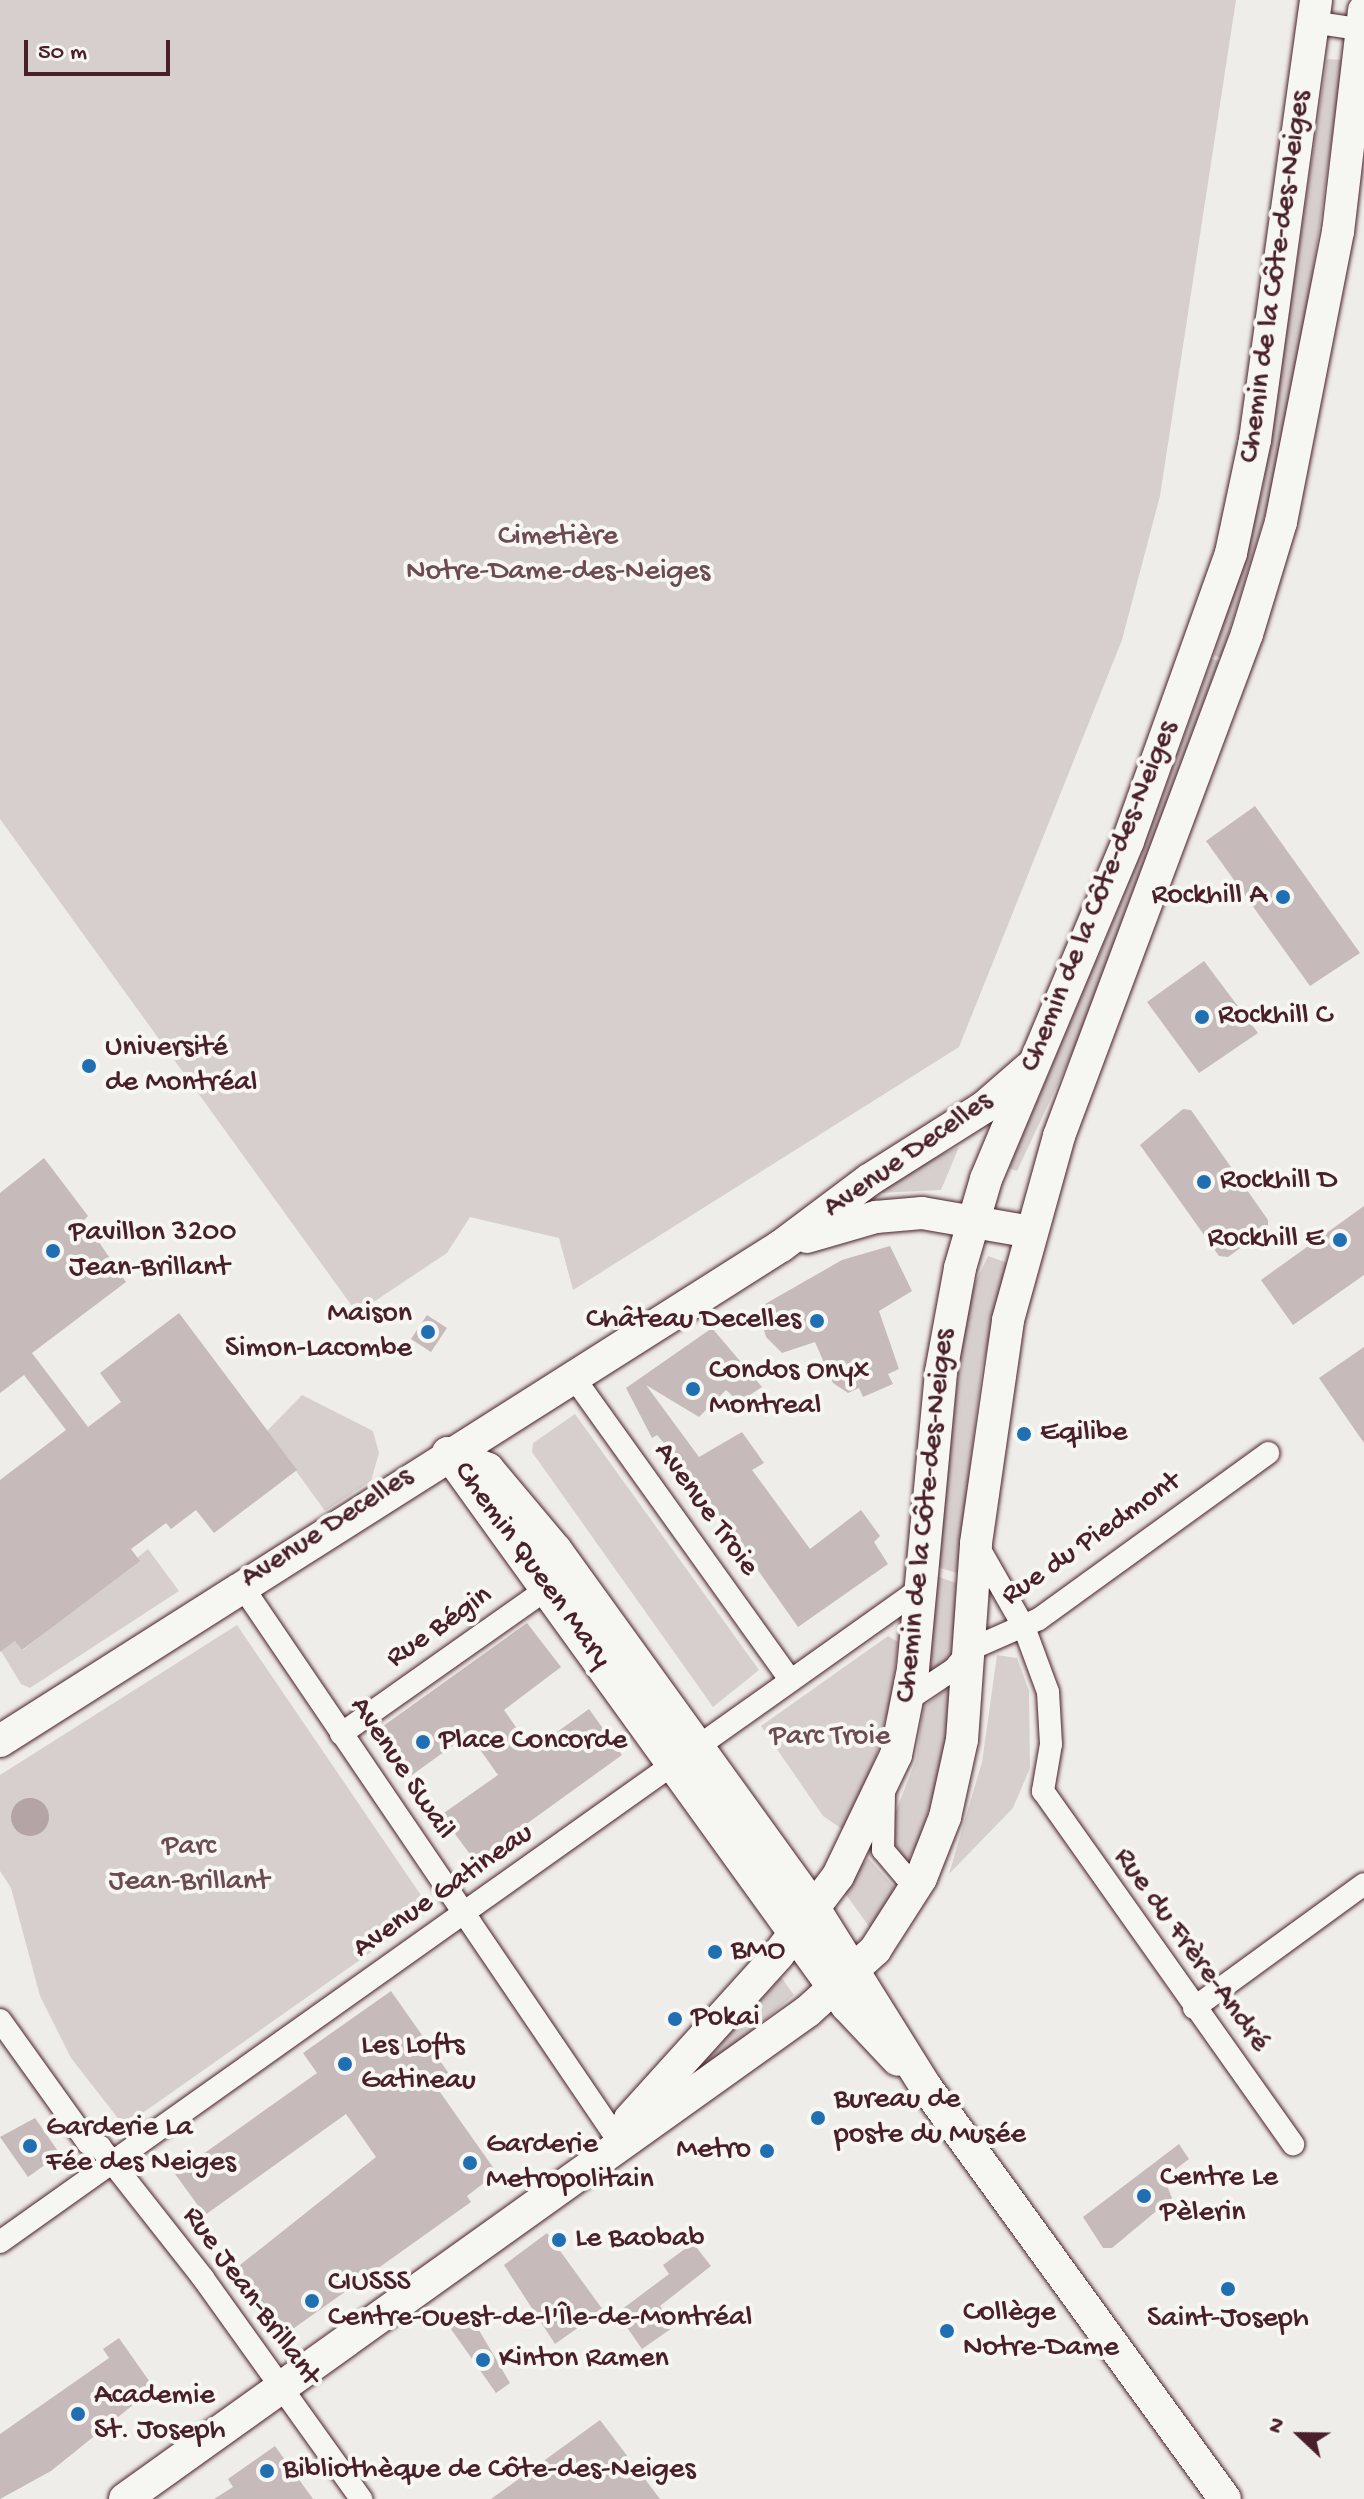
<!DOCTYPE html>
<meta charset="utf-8">
<style>
body{margin:0}
#map{position:relative;width:1364px;height:2499px;overflow:hidden;background:#efedea;font-family:"Gochi Hand",sans-serif}
div>[style]{position:absolute}
.green>*{inset:0;background:#d7cfce}
.water>*{inset:0;background:#b4a4a5}
.round{border-radius:50%}
.building>*{inset:0;background:#c6babb}
.roads{filter:drop-shadow(0 0 2px #4a1f2b) drop-shadow(0 0 2px #4a1f2b)}
.street>*{height:22px;margin:-11px;padding:0 11px;transform-origin:11px;border-radius:11px;background:#f6f6f2}
.secondary>*{height:32px;margin:-16px;padding:0 16px;transform-origin:16px;border-radius:16px;background:#f6f6f2}
.dots>*{width:22px;height:22px;translate:-50% -50%;box-sizing:border-box;border:4px solid #f6f6f2;border-radius:50%}
span{translate:-50% -50%;white-space:nowrap;text-align:center;line-height:1.15;-webkit-text-stroke:8px #f6f6f2;paint-order:stroke}
.street-label{font-size:30px;color:#4a1f2b}
.park-label{font-size:30px;color:#6d4b54}
.poi-label{font-size:30px;color:#4a1f2b}
.right{translate:-100% -50%;text-align:right}
.left{translate:0 -50%;text-align:left}
.north{position:absolute;left:1260px;top:2395px;width:80px;height:80px;-webkit-text-stroke:6px #f6f6f2;paint-order:stroke;rotate:292deg;font-size:22px;font-weight:700;line-height:32px;text-align:center;color:#4a1f2b}
.north::after{content:'';display:block;margin:auto;width:28px;height:36px;background:#4a1f2b;clip-path:polygon(50% 0,100% 100%,50% 72%,0 100%)}
.scale{position:absolute;left:24px;top:40px;width:146px;height:36px;box-sizing:border-box;border:4px solid #4a1f2b;border-top:0;padding-left:10px;font-size:24px;line-height:28px;white-space:nowrap;color:#4a1f2b;-webkit-text-stroke:6px #f6f6f2;paint-order:stroke}
</style>
<div id="map">
<div class="green">
<div style="clip-path:polygon(0 0,1236px 0,1160px 496px,1122px 640px,959px 1047px,573px 1290px,559px 1238px,470px 1217px,447px 1253px,357px 1313px,0 819px)"></div>
<div style="clip-path:polygon(1327px 59px,1343px 60px,1306px 320px,1271px 495px,1221px 658px,1214px 655px,1263px 488px)"></div>
<div style="clip-path:polygon(1212px 659px,1219px 661px,1075px 1047px,1017px 1171px,1009px 1168px,1142px 852px)"></div>
<div style="clip-path:polygon(959px 1147px,941px 1190px,877px 1193px,923px 1163px)"></div>
<div style="clip-path:polygon(988px 1256px,1008px 1263px,982px 1368px,957px 1573px,937px 1567px,942px 1522px,962px 1338px,971px 1292px)"></div>
<div style="clip-path:polygon(302px 1395px,373px 1431px,379px 1453px,371px 1481px,325px 1511px,267px 1431px)"></div>
<div style="clip-path:polygon(575px 1414px,759px 1670px,713px 1707px,532px 1452px,533px 1443px)"></div>
<div style="clip-path:polygon(148px 1549px,179px 1591px,30px 1688px,21px 1684px,1px 1651px,15px 1641px,23px 1650px)"></div>
<div style="clip-path:polygon(936px 1576px,956px 1583px,954px 1655px,927px 1674px)"></div>
<div style="clip-path:polygon(237px 1625px,431px 1910px,124px 2126px,71px 2058px,40px 1996px,11px 1888px,0 1871px,0 1775px)"></div>
<div style="clip-path:polygon(888px 1636px,898px 1642px,892px 1694px,876px 1757px,845px 1831px,823px 1816px,761px 1726px)"></div>
<div style="clip-path:polygon(997px 1655px,1017px 1658px,1029px 1691px,1030px 1768px,1013px 1808px,949px 1874px,982px 1762px)"></div>
<div style="clip-path:polygon(947px 1689px,952px 1694px,942px 1766px,919px 1843px,905px 1863px,888px 1831px,916px 1760px,923px 1707px)"></div>
<div style="clip-path:polygon(868px 1858px,896px 1889px,870px 1928px,842px 1889px)"></div>
<div style="clip-path:polygon(781px 1977px,794px 1995px,697px 2077px,693px 2074px)"></div>
</div>
<div class="water">
<div class="round" style="left:11px;top:1798px;width:38px;height:38px"></div>
</div>
<div class="building">
<div style="clip-path:polygon(1255px 806px,1360px 953px,1310px 986px,1206px 841px)"></div>
<div style="clip-path:polygon(1204px 961px,1258px 1033px,1199px 1073px,1147px 1002px)"></div>
<div style="clip-path:polygon(1183px 1109px,1191px 1110px,1268px 1220px,1268px 1228px,1228px 1257px,1219px 1256px,1140px 1145px)"></div>
<div style="clip-path:polygon(44px 1158px,88px 1216px,84px 1220px,126px 1282px,32px 1353px,88px 1427px,121px 1402px,100px 1373px,179px 1313px,297px 1470px,214px 1533px,196px 1510px,171px 1529px,166px 1523px,131px 1549px,140px 1561px,22px 1650px,15px 1641px,0 1652px,0 1480px,66px 1430px,24px 1375px,0 1393px,0 1193px)"></div>
<div style="clip-path:polygon(1364px 1206px,1364px 1275px,1293px 1325px,1261px 1280px)"></div>
<div style="clip-path:polygon(890px 1246px,912px 1291px,879px 1311px,899px 1369px,888px 1374px,893px 1384px,863px 1397px,859px 1388px,848px 1393px,833px 1383px,815px 1342px,782px 1353px,766px 1337px,758px 1308px,842px 1260px)"></div>
<div style="clip-path:polygon(427px 1315px,447px 1328px,431px 1352px,411px 1339px)"></div>
<div style="clip-path:polygon(712px 1328px,762px 1387px,739px 1402px,726px 1390px,699px 1417px,646px 1385px,699px 1457px,742px 1432px,764px 1463px,752px 1470px,810px 1549px,861px 1510px,880px 1536px,874px 1542px,888px 1564px,798px 1627px,688px 1471px,657px 1435px,652px 1438px,626px 1388px)"></div>
<div style="clip-path:polygon(1364px 1347px,1364px 1443px,1319px 1378px)"></div>
<div style="clip-path:polygon(527px 1623px,561px 1667px,504px 1710px,532px 1750px,589px 1709px,622px 1755px,475px 1861px,441px 1815px,498px 1775px,469px 1734px,412px 1775px,379px 1729px)"></div>
<div style="clip-path:polygon(391px 1991px,450px 2075px,435px 2085px,497px 2173px,467px 2196px,471px 2202px,283px 2336px,235px 2269px,376px 2157px,346px 2114px,205px 2215px,175px 2174px,317px 2073px,303px 2053px)"></div>
<div style="clip-path:polygon(35px 2118px,60px 2154px,28px 2177px,0 2137px)"></div>
<div style="clip-path:polygon(1179px 2144px,1189px 2159px,1164px 2178px,1172px 2198px,1112px 2248px,1103px 2248px,1083px 2217px)"></div>
<div style="clip-path:polygon(547px 2233px,603px 2310px,555px 2344px,504px 2265px)"></div>
<div style="clip-path:polygon(693px 2243px,711px 2266px,660px 2306px,675px 2326px,642px 2349px,617px 2313px,669px 2274px,663px 2265px)"></div>
<div style="clip-path:polygon(466px 2308px,510px 2383px,496px 2393px,446px 2322px)"></div>
<div style="clip-path:polygon(119px 2338px,154px 2388px,51px 2471px,0 2499px,0 2434px,109px 2358px,103px 2349px)"></div>
<div style="clip-path:polygon(600px 2420px,660px 2499px,491px 2499px)"></div>
<div style="clip-path:polygon(275px 2446px,313px 2499px,214px 2499px,233px 2487px,228px 2479px)"></div>
</div>
<div class="roads">
<div class="street">
<div style="left:1312px;top:22px;width:53px;rotate:8.7deg"></div>
<div style="left:572px;top:1375px;width:375px;rotate:54.4deg"></div>
<div style="left:976px;top:1543px;width:97px;rotate:60.3deg"></div>
<div style="left:1024px;top:1627px;width:69px;rotate:69.7deg"></div>
<div style="left:1048px;top:1692px;width:52px;rotate:86.7deg"></div>
<div style="left:1051px;top:1744px;width:48px;rotate:99.7deg"></div>
<div style="left:1043px;top:1791px;width:433px;rotate:54.7deg"></div>
<div style="left:242px;top:1586px;width:673px;rotate:55.84deg"></div>
<div style="left:909px;top:1699px;width:54px;rotate:-33.7deg"></div>
<div style="left:954px;top:1669px;width:26px;rotate:-50deg"></div>
<div style="left:971px;top:1649px;width:74px;rotate:-23.8deg"></div>
<div style="left:1039px;top:1619px;width:283px;rotate:-35.9deg"></div>
<div style="left:341px;top:1734px;width:266px;rotate:-35.2deg"></div>
<div style="left:884px;top:1792px;width:58px;rotate:91deg"></div>
<div style="left:883px;top:1850px;width:51px;rotate:49.8deg"></div>
<div style="left:1194px;top:2008px;width:210px;rotate:-36.1deg"></div>
<div style="left:0;top:2020px;width:151px;rotate:54.4deg"></div>
<div style="left:88px;top:2143px;width:13px;rotate:18deg"></div>
<div style="left:100px;top:2147px;width:167px;rotate:51.8deg"></div>
<div style="left:203px;top:2278px;width:272px;rotate:54.4deg"></div>
<div style="left:0;top:2242px;width:1128px;rotate:-35.37deg"></div>
</div>
<div class="secondary">
<div style="left:807px;top:1237px;width:72px;rotate:-16.2deg"></div>
<div style="left:876px;top:1217px;width:46px;rotate:-5deg"></div>
<div style="left:922px;top:1213px;width:111px;rotate:9.9deg"></div>
<div style="left:448px;top:1453px;width:43px;rotate:21.8deg"></div>
<div style="left:488px;top:1469px;width:106px;rotate:50deg"></div>
<div style="left:556px;top:1550px;width:441px;rotate:54.2deg"></div>
<div style="left:814px;top:1908px;width:211px;rotate:58deg"></div>
<div style="left:926px;top:2087px;width:509px;rotate:54.03deg"></div>
<div style="left:448px;top:1453px;width:682px;rotate:54.19deg"></div>
<div style="left:847px;top:2006px;width:74px;rotate:46.6deg"></div>
<div style="left:0;top:1741px;width:925px;rotate:-32.37deg"></div>
<div style="left:781px;top:1246px;width:110px;rotate:-36.9deg"></div>
<div style="left:869px;top:1180px;width:135px;rotate:-32.3deg"></div>
<div style="left:983px;top:1108px;width:61px;rotate:-41deg"></div>
<div style="left:623px;top:2137px;width:19px;rotate:-69deg"></div>
<div style="left:630px;top:2119px;width:221px;rotate:-47.9deg"></div>
<div style="left:778px;top:1955px;width:99px;rotate:-52.8deg"></div>
<div style="left:838px;top:1876px;width:134px;rotate:-64.4deg"></div>
<div style="left:896px;top:1755px;width:88px;rotate:-78.8deg"></div>
<div style="left:913px;top:1669px;width:298px;rotate:-84.6deg"></div>
<div style="left:941px;top:1372px;width:106px;rotate:-79.6deg"></div>
<div style="left:960px;top:1268px;width:93px;rotate:-73.7deg"></div>
<div style="left:986px;top:1179px;width:367px;rotate:-67.2deg"></div>
<div style="left:1128px;top:841px;width:306px;rotate:-70.3deg"></div>
<div style="left:1231px;top:553px;width:116px;rotate:-78deg"></div>
<div style="left:1255px;top:440px;width:444px;rotate:-82.1deg"></div>
<div style="left:125px;top:2499px;width:839px;rotate:-35.55deg"></div>
<div style="left:808px;top:2011px;width:91px;rotate:-42.3deg"></div>
<div style="left:875px;top:1950px;width:85px;rotate:-57.4deg"></div>
<div style="left:921px;top:1878px;width:66px;rotate:-68.5deg"></div>
<div style="left:945px;top:1817px;width:79px;rotate:-77.6deg"></div>
<div style="left:962px;top:1740px;width:197px;rotate:-85.9deg"></div>
<div style="left:976px;top:1543px;width:225px;rotate:-81.8deg"></div>
<div style="left:1008px;top:1320px;width:191px;rotate:-74.5deg"></div>
<div style="left:1059px;top:1136px;width:536px;rotate:-69.47deg"></div>
<div style="left:1247px;top:634px;width:117px;rotate:-73.1deg"></div>
<div style="left:1281px;top:522px;width:296px;rotate:-78.9deg"></div>
<div style="left:1338px;top:232px;width:223px;rotate:-83.3deg"></div>
</div>
</div>
<div class="dots">
<div style="left:1283px;top:897px;background:#1f6fb2"></div>
<div style="left:1202px;top:1017px;background:#1f6fb2"></div>
<div style="left:89px;top:1066px;background:#1f6fb2"></div>
<div style="left:1204px;top:1182px;background:#1f6fb2"></div>
<div style="left:1340px;top:1240px;background:#1f6fb2"></div>
<div style="left:53px;top:1251px;background:#1f6fb2"></div>
<div style="left:817px;top:1321px;background:#1f6fb2"></div>
<div style="left:428px;top:1332px;background:#1f6fb2"></div>
<div style="left:693px;top:1389px;background:#1f6fb2"></div>
<div style="left:1024px;top:1434px;background:#1f6fb2"></div>
<div style="left:423px;top:1742px;background:#1f6fb2"></div>
<div style="left:715px;top:1952px;background:#1f6fb2"></div>
<div style="left:675px;top:2019px;background:#1f6fb2"></div>
<div style="left:345px;top:2064px;background:#1f6fb2"></div>
<div style="left:818px;top:2118px;background:#1f6fb2"></div>
<div style="left:30px;top:2146px;background:#1f6fb2"></div>
<div style="left:767px;top:2151px;background:#1f6fb2"></div>
<div style="left:470px;top:2163px;background:#1f6fb2"></div>
<div style="left:1144px;top:2196px;background:#1f6fb2"></div>
<div style="left:559px;top:2240px;background:#1f6fb2"></div>
<div style="left:1228px;top:2289px;background:#1f6fb2"></div>
<div style="left:312px;top:2301px;background:#1f6fb2"></div>
<div style="left:947px;top:2331px;background:#1f6fb2"></div>
<div style="left:483px;top:2360px;background:#1f6fb2"></div>
<div style="left:78px;top:2414px;background:#1f6fb2"></div>
<div style="left:267px;top:2471px;background:#1f6fb2"></div>
</div>
<div class="street-label">
<span style="left:1277px;top:277px;rotate:-82deg">Chemin de la Côte-des-Neiges</span>
<span style="left:1101px;top:897px;rotate:-68deg">Chemin de la Côte-des-Neiges</span>
<span style="left:909px;top:1156px;rotate:-35deg">Avenue Decelles</span>
<span style="left:705px;top:1510px;rotate:54deg">Avenue Troie</span>
<span style="left:927px;top:1516px;rotate:-84deg">Chemin de la Côte-des-Neiges</span>
<span style="left:328px;top:1529px;rotate:-33deg">Avenue Decelles</span>
<span style="left:1092px;top:1540px;rotate:-35deg">Rue du Piedmont</span>
<span style="left:531px;top:1566px;rotate:54deg">Chemin Queen Mary</span>
<span style="left:440px;top:1628px;rotate:-35deg">Rue Bégin</span>
<span style="left:401px;top:1769px;rotate:56deg">Avenue Swail</span>
<span style="left:444px;top:1892px;rotate:-35deg">Avenue Gatineau</span>
<span style="left:1190px;top:1951px;rotate:54deg">Rue du Frère-André</span>
<span style="left:250px;top:2297px;rotate:54deg">Rue Jean-Brillant</span>
</div>
<div class="park-label">
<span style="left:558px;top:555px">Cimetière<br>Notre-Dame-des-Neiges</span>
<span style="left:830px;top:1738px">Parc Troie</span>
<span style="left:189px;top:1865px">Parc<br>Jean-Brillant</span>
</div>
<div class="poi-label">
<span class="right" style="left:1267px;top:897px">Rockhill A</span>
<span class="left" style="left:1218px;top:1017px">Rockhill C</span>
<span class="left" style="left:105px;top:1066px">Université<br>de Montréal</span>
<span class="left" style="left:1220px;top:1182px">Rockhill D</span>
<span class="left" style="left:69px;top:1251px">Pavillon 3200<br>Jean-Brillant</span>
<span class="right" style="left:1324px;top:1240px">Rockhill E</span>
<span class="right" style="left:412px;top:1332px">Maison<br>Simon-Lacombe</span>
<span class="right" style="left:801px;top:1321px">Château Decelles</span>
<span class="left" style="left:709px;top:1389px">Condos Onyx<br>Montreal</span>
<span class="left" style="left:1040px;top:1434px">Eqilibe</span>
<span class="left" style="left:439px;top:1742px">Place Concorde</span>
<span class="left" style="left:731px;top:1952px">BMO</span>
<span class="left" style="left:691px;top:2019px">Pokai</span>
<span class="left" style="left:361px;top:2064px">Les Lofts<br>Gatineau</span>
<span class="left" style="left:834px;top:2118px">Bureau de<br>poste du Musée</span>
<span class="left" style="left:46px;top:2146px">Garderie La<br>Fée des Neiges</span>
<span class="left" style="left:486px;top:2163px">Garderie<br>Metropolitain</span>
<span class="right" style="left:751px;top:2151px">Metro</span>
<span class="left" style="left:1160px;top:2196px">Centre Le<br>Pèlerin</span>
<span class="left" style="left:575px;top:2240px">Le Baobab</span>
<span class="left" style="left:328px;top:2301px">CIUSSS<br>Centre-Ouest-de-l'Île-de-Montréal</span>
<span class="left" style="left:963px;top:2331px">Collège<br>Notre-Dame</span>
<span style="left:1228px;top:2320px">Saint-Joseph</span>
<span class="left" style="left:499px;top:2360px">Kinton Ramen</span>
<span class="left" style="left:94px;top:2414px">Academie<br>St. Joseph</span>
<span class="left" style="left:283px;top:2471px">Bibliothèque de Côte-des-Neiges</span>
</div>
<div class="north">N</div>
<div class="scale">50 m</div>
</div>
